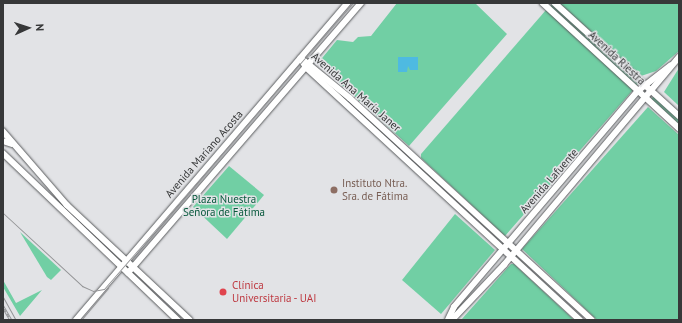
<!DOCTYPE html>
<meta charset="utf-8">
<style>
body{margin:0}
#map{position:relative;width:682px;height:323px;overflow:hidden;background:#e2e3e6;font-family:"PT Sans",sans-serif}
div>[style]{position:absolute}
.green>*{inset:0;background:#71cfa4}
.water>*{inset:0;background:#4ebae1}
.roads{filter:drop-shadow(0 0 1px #595b5d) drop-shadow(0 0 1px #595b5d)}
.secondary>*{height:5.5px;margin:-2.75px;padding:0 2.75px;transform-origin:2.75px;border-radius:2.75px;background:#fff}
.tram>*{height:1px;margin:-0.5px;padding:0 0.5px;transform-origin:0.5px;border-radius:0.5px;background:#939496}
.rail>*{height:2.5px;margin-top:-1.25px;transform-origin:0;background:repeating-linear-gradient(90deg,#e2e3e6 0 3px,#939496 0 6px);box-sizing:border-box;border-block:1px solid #939496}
.dots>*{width:11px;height:11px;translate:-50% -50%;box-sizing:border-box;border:2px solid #e2e3e6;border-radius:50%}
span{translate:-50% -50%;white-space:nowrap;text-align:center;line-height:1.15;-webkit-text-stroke:3px #e2e3e6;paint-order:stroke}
.street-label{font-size:11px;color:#373839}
.education-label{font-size:11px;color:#785e54}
.left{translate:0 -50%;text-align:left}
.park-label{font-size:11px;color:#07583c}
.health-label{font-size:11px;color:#be3a42}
.frame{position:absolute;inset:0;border:4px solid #373839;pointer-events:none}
.north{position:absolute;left:8px;top:8px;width:40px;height:40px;-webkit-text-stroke:3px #e2e3e6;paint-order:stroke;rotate:87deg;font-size:11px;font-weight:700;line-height:16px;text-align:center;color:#373839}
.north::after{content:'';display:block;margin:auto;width:14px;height:18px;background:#373839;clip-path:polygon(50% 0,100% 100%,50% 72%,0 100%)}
</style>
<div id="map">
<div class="green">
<div style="clip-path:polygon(397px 3px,475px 3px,507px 34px,409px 146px,318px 63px,337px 40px,353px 42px,358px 37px,371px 36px)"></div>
<div style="clip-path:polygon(559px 3px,679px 3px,679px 51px,656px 71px,641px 76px)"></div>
<div style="clip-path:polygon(552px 4px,639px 83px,636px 87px,550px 7px)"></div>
<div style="clip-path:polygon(546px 10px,633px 90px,505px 236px,421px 158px,421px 154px)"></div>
<div style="clip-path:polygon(679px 68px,679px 106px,664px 92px)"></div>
<div style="clip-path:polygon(654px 96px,679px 119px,678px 125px,651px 99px)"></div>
<div style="clip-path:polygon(648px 107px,679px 135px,679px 320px,597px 320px,522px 249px)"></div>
<div style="clip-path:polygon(229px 166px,264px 195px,227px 239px,193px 207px)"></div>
<div style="clip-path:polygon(455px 214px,495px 250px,441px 314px,402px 280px)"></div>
<div style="clip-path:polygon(20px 232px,61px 270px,51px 280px,47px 277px)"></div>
<div style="clip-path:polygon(511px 264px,514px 264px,574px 320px,461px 320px)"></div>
<div style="clip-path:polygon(3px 280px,16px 303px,42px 290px,20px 316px,3px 287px)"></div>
</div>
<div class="water">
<div style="clip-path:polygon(398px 57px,418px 57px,418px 70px,410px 70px,408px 66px,407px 72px,398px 72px)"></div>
</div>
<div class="roads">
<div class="secondary">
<div style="left:543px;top:3px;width:185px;rotate:42.6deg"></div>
<div style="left:555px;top:3px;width:168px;rotate:42.3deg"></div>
<div style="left:301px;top:58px;width:63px;rotate:39.2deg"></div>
<div style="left:350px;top:98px;width:328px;rotate:42.5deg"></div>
<div style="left:301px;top:58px;width:10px;rotate:61deg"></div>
<div style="left:306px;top:67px;width:373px;rotate:42.7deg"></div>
<div style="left:3px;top:131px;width:98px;rotate:49.1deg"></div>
<div style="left:67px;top:205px;width:168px;rotate:43.1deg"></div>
<div style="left:3px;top:141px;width:9px;rotate:18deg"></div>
<div style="left:3px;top:153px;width:242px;rotate:43.7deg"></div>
<div style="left:128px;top:273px;width:357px;rotate:-49.2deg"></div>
<div style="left:76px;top:320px;width:418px;rotate:-49.4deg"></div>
<div style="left:448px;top:320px;width:14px;rotate:-65deg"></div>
<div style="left:454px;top:307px;width:284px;rotate:-49.6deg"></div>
<div style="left:638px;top:91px;width:41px;rotate:-38deg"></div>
<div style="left:452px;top:320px;width:76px;rotate:-46.6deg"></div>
<div style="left:504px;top:265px;width:272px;rotate:-49.9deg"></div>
</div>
</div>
<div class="tram">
<div style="left:3px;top:213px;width:108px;rotate:42.7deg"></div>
<div style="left:82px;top:286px;width:12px;rotate:24deg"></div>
<div style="left:93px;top:291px;width:11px;rotate:-10deg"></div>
<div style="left:104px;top:289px;width:379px;rotate:-49deg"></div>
<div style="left:3px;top:297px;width:26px;rotate:61deg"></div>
<div style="left:81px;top:320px;width:42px;rotate:-49.8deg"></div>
</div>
<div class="rail">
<div style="left:3px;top:306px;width:16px;rotate:60deg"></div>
</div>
<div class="dots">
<div style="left:334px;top:190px;background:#8d6e63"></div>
<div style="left:223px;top:292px;background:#e0444e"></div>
</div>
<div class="street-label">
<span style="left:617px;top:58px;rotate:43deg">Avenida Riestra</span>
<span style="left:356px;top:92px;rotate:41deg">Avenida Ana María Janer</span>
<span style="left:204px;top:154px;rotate:-49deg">Avenida Mariano Acosta</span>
<span style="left:549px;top:181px;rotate:-49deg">Avenida Lafuente</span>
</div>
<div class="education-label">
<span class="left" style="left:342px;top:190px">Instituto Ntra.<br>Sra. de Fátima</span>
</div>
<div class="park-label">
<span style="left:224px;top:206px">Plaza Nuestra<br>Señora de Fátima</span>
</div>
<div class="health-label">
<span class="left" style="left:232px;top:292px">Clínica<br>Universitaria - UAI</span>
</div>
<div class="frame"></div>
<div class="north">N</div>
</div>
